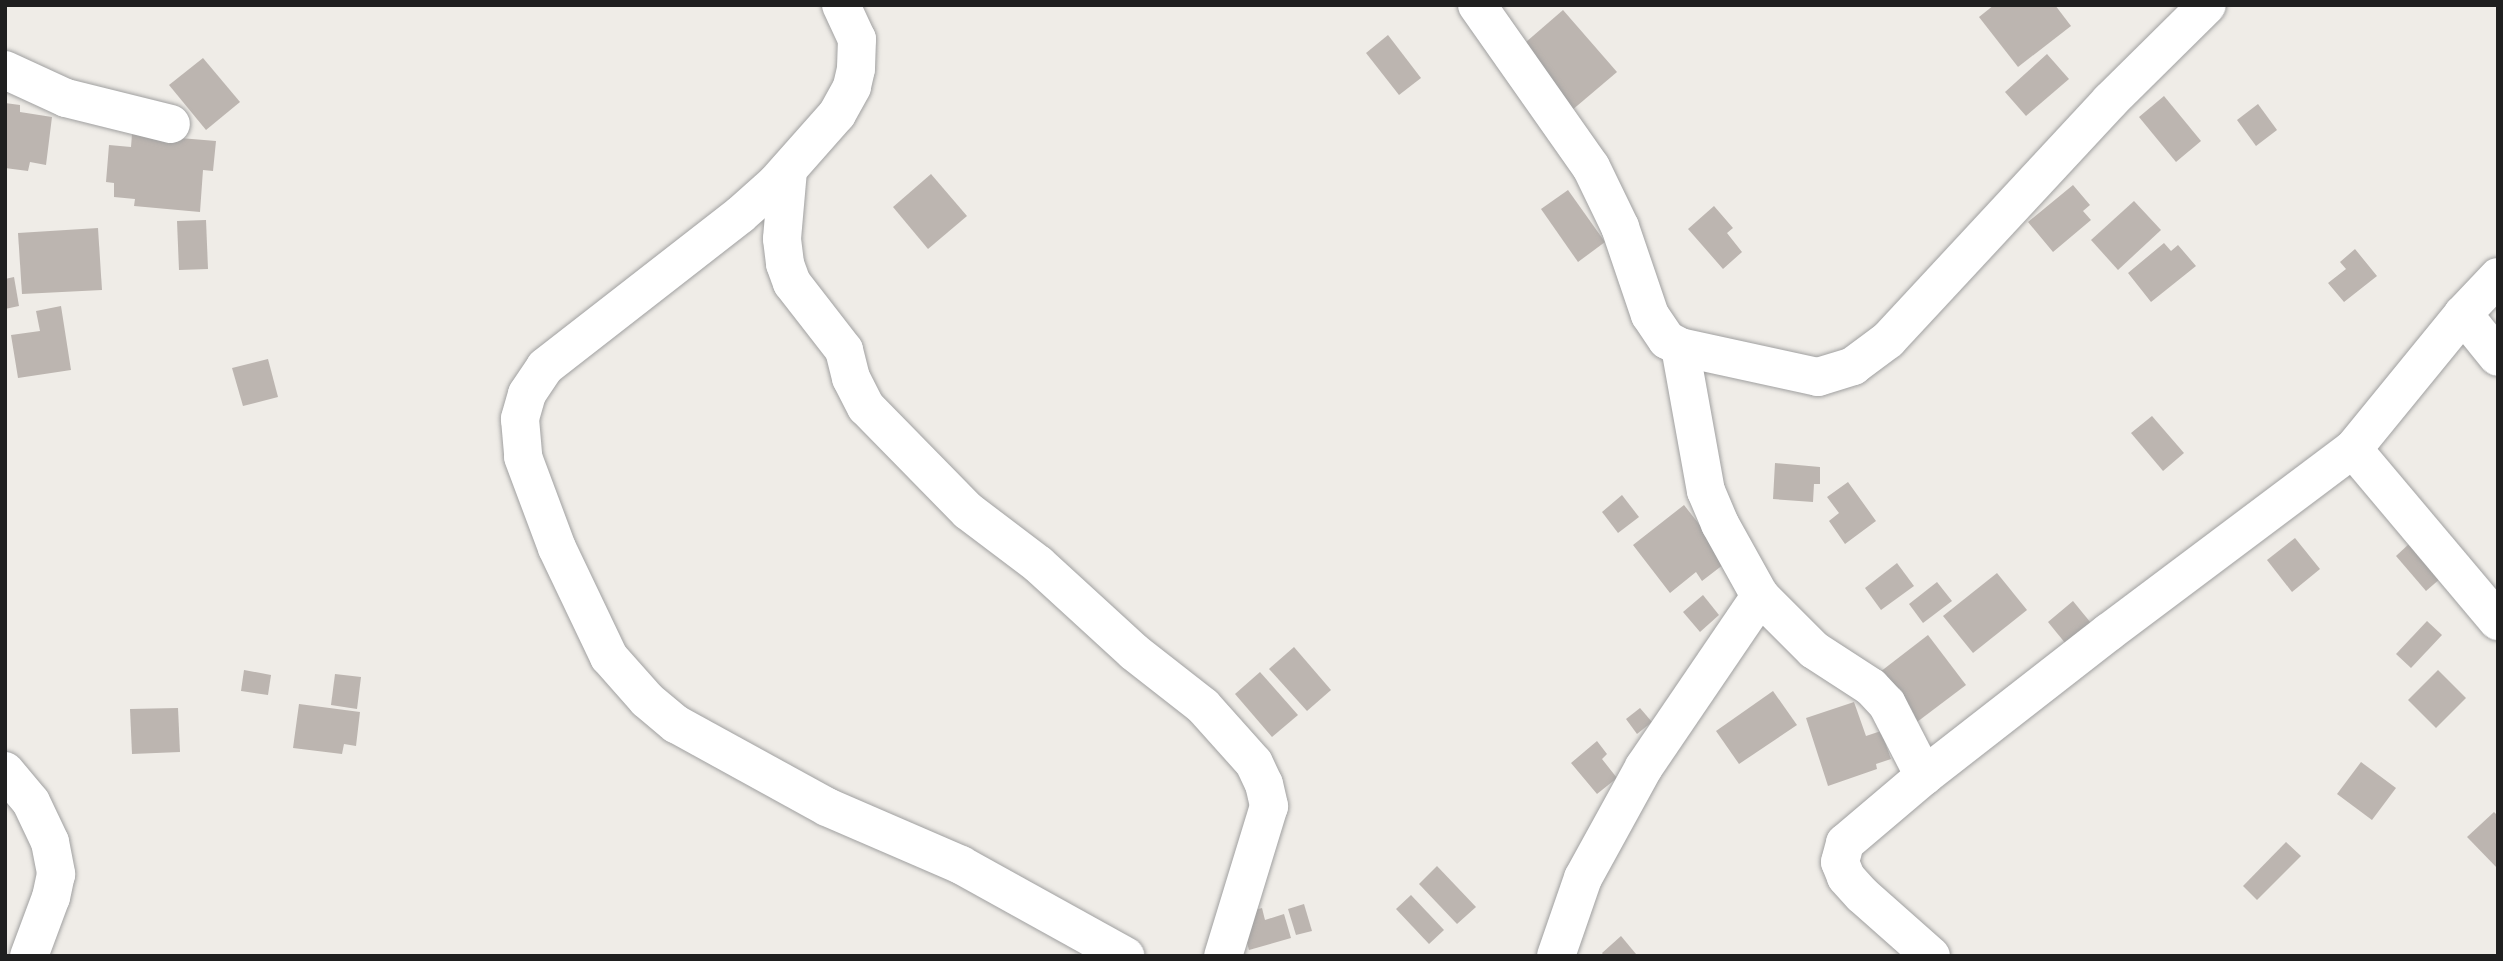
<!DOCTYPE html>
<style>
body{margin:0}
#map{position:relative;width:2503px;height:961px;overflow:hidden;background:#efece7;font-family:Arial,sans-serif}
div>[style]{position:absolute}
.building>*{inset:0;background:#bcb5b0}
.roads{filter:drop-shadow(0 0 2px #a0a0a0) drop-shadow(0 0 2px #a0a0a0)}
.minor>*{height:38px;margin:-19px;padding:0 19px;transform-origin:19px;border-radius:19px;background:#fff}
span{translate:-50% -50%;white-space:nowrap;text-align:center;line-height:1.15;-webkit-text-stroke:6px #fff;paint-order:stroke}
.frame{position:absolute;inset:0;border:7px solid #1f1f1f;pointer-events:none}
</style>
<div id="map">
<div class="building">
<div style="clip-path:polygon(1994px 5px,2055px 5px,2071px 26px,2018px 67px,1979px 17px)"></div>
<div style="clip-path:polygon(1563px 10px,1617px 72px,1571px 111px,1518px 49px)"></div>
<div style="clip-path:polygon(1388px 35px,1421px 78px,1399px 95px,1366px 53px)"></div>
<div style="clip-path:polygon(2047px 54px,2069px 79px,2026px 116px,2005px 92px)"></div>
<div style="clip-path:polygon(203px 58px,240px 102px,206px 130px,169px 85px)"></div>
<div style="clip-path:polygon(2164px 96px,2201px 141px,2176px 162px,2139px 117px)"></div>
<div style="clip-path:polygon(5px 103px,20px 105px,20px 112px,52px 117px,46px 165px,30px 162px,28px 171px,5px 168px)"></div>
<div style="clip-path:polygon(2258px 104px,2277px 130px,2256px 146px,2237px 120px)"></div>
<div style="clip-path:polygon(132px 134px,216px 141px,213px 171px,203px 170px,200px 212px,134px 206px,135px 199px,114px 197px,114px 183px,106px 182px,109px 145px,131px 147px)"></div>
<div style="clip-path:polygon(931px 174px,967px 216px,928px 249px,893px 207px)"></div>
<div style="clip-path:polygon(2073px 185px,2090px 205px,2083px 211px,2091px 220px,2053px 252px,2028px 222px)"></div>
<div style="clip-path:polygon(1568px 190px,1605px 242px,1578px 262px,1541px 209px)"></div>
<div style="clip-path:polygon(2134px 201px,2161px 230px,2118px 270px,2091px 240px)"></div>
<div style="clip-path:polygon(1714px 206px,1733px 228px,1727px 233px,1742px 252px,1723px 269px,1688px 229px)"></div>
<div style="clip-path:polygon(206px 220px,208px 269px,179px 270px,177px 221px)"></div>
<div style="clip-path:polygon(98px 228px,102px 290px,22px 294px,18px 233px)"></div>
<div style="clip-path:polygon(2164px 243px,2171px 251px,2178px 245px,2196px 266px,2151px 302px,2128px 273px)"></div>
<div style="clip-path:polygon(2355px 249px,2377px 276px,2344px 302px,2328px 283px,2346px 269px,2340px 262px)"></div>
<div style="clip-path:polygon(14px 277px,19px 306px,5px 309px,5px 279px)"></div>
<div style="clip-path:polygon(61px 306px,71px 370px,18px 378px,11px 335px,40px 331px,36px 311px)"></div>
<div style="clip-path:polygon(268px 359px,278px 397px,243px 406px,232px 368px)"></div>
<div style="clip-path:polygon(2152px 416px,2184px 453px,2163px 471px,2131px 433px)"></div>
<div style="clip-path:polygon(1775px 463px,1820px 467px,1820px 484px,1814px 484px,1813px 502px,1773px 499px)"></div>
<div style="clip-path:polygon(1848px 482px,1876px 521px,1845px 544px,1829px 521px,1839px 513px,1827px 497px)"></div>
<div style="clip-path:polygon(1622px 495px,1639px 517px,1618px 533px,1602px 512px)"></div>
<div style="clip-path:polygon(1684px 505px,1728px 561px,1702px 581px,1696px 572px,1670px 593px,1633px 545px)"></div>
<div style="clip-path:polygon(2295px 538px,2320px 569px,2292px 592px,2267px 560px)"></div>
<div style="clip-path:polygon(2410px 543px,2441px 578px,2426px 591px,2396px 556px)"></div>
<div style="clip-path:polygon(1897px 563px,1914px 586px,1881px 610px,1865px 588px)"></div>
<div style="clip-path:polygon(1997px 573px,2027px 610px,1973px 653px,1943px 616px)"></div>
<div style="clip-path:polygon(1937px 582px,1952px 601px,1923px 623px,1909px 604px)"></div>
<div style="clip-path:polygon(1703px 595px,1719px 615px,1700px 632px,1683px 612px)"></div>
<div style="clip-path:polygon(2073px 601px,2095px 628px,2070px 649px,2048px 622px)"></div>
<div style="clip-path:polygon(2427px 621px,2442px 635px,2411px 668px,2396px 654px)"></div>
<div style="clip-path:polygon(1928px 635px,1966px 685px,1917px 722px,1880px 672px)"></div>
<div style="clip-path:polygon(1294px 647px,1331px 690px,1307px 711px,1269px 669px)"></div>
<div style="clip-path:polygon(244px 670px,271px 675px,268px 695px,241px 691px)"></div>
<div style="clip-path:polygon(2438px 670px,2466px 698px,2436px 728px,2408px 700px)"></div>
<div style="clip-path:polygon(1260px 672px,1298px 715px,1272px 737px,1235px 694px)"></div>
<div style="clip-path:polygon(335px 674px,361px 677px,357px 709px,331px 705px)"></div>
<div style="clip-path:polygon(1773px 691px,1797px 725px,1739px 764px,1716px 731px)"></div>
<div style="clip-path:polygon(1854px 702px,1866px 736px,1881px 731px,1891px 759px,1876px 764px,1877px 769px,1828px 786px,1806px 718px)"></div>
<div style="clip-path:polygon(299px 704px,360px 712px,356px 746px,344px 744px,342px 754px,293px 748px)"></div>
<div style="clip-path:polygon(178px 708px,180px 752px,132px 754px,130px 709px)"></div>
<div style="clip-path:polygon(1640px 708px,1652px 722px,1637px 734px,1626px 719px)"></div>
<div style="clip-path:polygon(1597px 741px,1607px 754px,1602px 759px,1617px 778px,1597px 794px,1571px 763px)"></div>
<div style="clip-path:polygon(2361px 762px,2396px 788px,2372px 820px,2337px 794px)"></div>
<div style="clip-path:polygon(2494px 812px,2498px 816px,2498px 869px,2467px 837px)"></div>
<div style="clip-path:polygon(2286px 842px,2301px 856px,2257px 900px,2243px 886px)"></div>
<div style="clip-path:polygon(1437px 866px,1476px 907px,1457px 924px,1419px 884px)"></div>
<div style="clip-path:polygon(1411px 895px,1444px 930px,1429px 944px,1396px 909px)"></div>
<div style="clip-path:polygon(1304px 904px,1312px 931px,1296px 935px,1288px 909px)"></div>
<div style="clip-path:polygon(1262px 908px,1265px 920px,1284px 914px,1291px 938px,1249px 950px,1239px 914px)"></div>
<div style="clip-path:polygon(1621px 936px,1636px 954px,1604px 956px,1602px 953px)"></div>
</div>
<div class="roads">
<div class="minor">
<div style="left:841px;top:5px;width:38px;rotate:65deg"></div>
<div style="left:857px;top:39px;width:30px;rotate:92deg"></div>
<div style="left:856px;top:69px;width:18px;rotate:103deg"></div>
<div style="left:852px;top:87px;width:31px;rotate:119deg"></div>
<div style="left:837px;top:114px;width:92px;rotate:131.5deg"></div>
<div style="left:776px;top:183px;width:48px;rotate:138.4deg"></div>
<div style="left:740px;top:215px;width:247px;rotate:142.1deg"></div>
<div style="left:545px;top:367px;width:32px;rotate:124deg"></div>
<div style="left:527px;top:394px;width:26px;rotate:106deg"></div>
<div style="left:520px;top:419px;width:38px;rotate:85deg"></div>
<div style="left:523px;top:457px;width:97px;rotate:69.5deg"></div>
<div style="left:557px;top:548px;width:121px;rotate:64.5deg"></div>
<div style="left:609px;top:657px;width:57px;rotate:48.5deg"></div>
<div style="left:647px;top:700px;width:38px;rotate:40deg"></div>
<div style="left:676px;top:724px;width:172px;rotate:28.8deg"></div>
<div style="left:827px;top:807px;width:146px;rotate:23.4deg"></div>
<div style="left:961px;top:865px;width:188px;rotate:29deg"></div>
<div style="left:1477px;top:5px;width:198px;rotate:54.9deg"></div>
<div style="left:1591px;top:167px;width:67px;rotate:64.2deg"></div>
<div style="left:1620px;top:227px;width:93px;rotate:71.2deg"></div>
<div style="left:1650px;top:315px;width:30px;rotate:56deg"></div>
<div style="left:1667px;top:340px;width:15px;rotate:28deg"></div>
<div style="left:1680px;top:347px;width:141px;rotate:12.3deg"></div>
<div style="left:1818px;top:377px;width:37px;rotate:-17deg"></div>
<div style="left:1853px;top:366px;width:44px;rotate:-36.6deg"></div>
<div style="left:1888px;top:340px;width:326px;rotate:-47.1deg"></div>
<div style="left:2110px;top:101px;width:136px;rotate:-44.7deg"></div>
<div style="left:5px;top:70px;width:67px;rotate:24.7deg"></div>
<div style="left:66px;top:98px;width:108px;rotate:13.9deg"></div>
<div style="left:788px;top:170px;width:69px;rotate:95deg"></div>
<div style="left:782px;top:239px;width:25px;rotate:83deg"></div>
<div style="left:785px;top:264px;width:20px;rotate:70deg"></div>
<div style="left:792px;top:283px;width:85px;rotate:52.2deg"></div>
<div style="left:844px;top:350px;width:29px;rotate:76deg"></div>
<div style="left:851px;top:378px;width:33px;rotate:63deg"></div>
<div style="left:866px;top:407px;width:146px;rotate:45.6deg"></div>
<div style="left:968px;top:511px;width:88px;rotate:37.1deg"></div>
<div style="left:1038px;top:564px;width:130px;rotate:42.5deg"></div>
<div style="left:1134px;top:652px;width:88px;rotate:38deg"></div>
<div style="left:1203px;top:706px;width:76px;rotate:48.2deg"></div>
<div style="left:1254px;top:763px;width:23px;rotate:65deg"></div>
<div style="left:1264px;top:784px;width:23px;rotate:77deg"></div>
<div style="left:1269px;top:806px;width:157px;rotate:107deg"></div>
<div style="left:2463px;top:314px;width:55px;rotate:50.9deg"></div>
<div style="left:1680px;top:347px;width:146px;rotate:79.8deg"></div>
<div style="left:1706px;top:491px;width:36px;rotate:67deg"></div>
<div style="left:1720px;top:524px;width:82px;rotate:60.9deg"></div>
<div style="left:1760px;top:596px;width:76px;rotate:45deg"></div>
<div style="left:1814px;top:650px;width:68px;rotate:33deg"></div>
<div style="left:1871px;top:687px;width:23px;rotate:47deg"></div>
<div style="left:1887px;top:704px;width:81px;rotate:62.8deg"></div>
<div style="left:2353px;top:449px;width:225px;rotate:49.9deg"></div>
<div style="left:5px;top:771px;width:40px;rotate:50deg"></div>
<div style="left:31px;top:802px;width:44px;rotate:64.6deg"></div>
<div style="left:50px;top:842px;width:33px;rotate:79deg"></div>
<div style="left:56px;top:874px;width:24px;rotate:102deg"></div>
<div style="left:51px;top:897px;width:63px;rotate:110.4deg"></div>
<div style="left:1556px;top:956px;width:83px;rotate:-70.9deg"></div>
<div style="left:1583px;top:878px;width:127px;rotate:-61.2deg"></div>
<div style="left:1644px;top:767px;width:207px;rotate:-55.8deg"></div>
<div style="left:1931px;top:956px;width:92px;rotate:-138.5deg"></div>
<div style="left:1862px;top:895px;width:24px;rotate:-132deg"></div>
<div style="left:1846px;top:877px;width:16px;rotate:-112deg"></div>
<div style="left:1840px;top:862px;width:20px;rotate:-75deg"></div>
<div style="left:1845px;top:843px;width:104px;rotate:-40.3deg"></div>
<div style="left:1924px;top:776px;width:234px;rotate:-37.9deg"></div>
<div style="left:2109px;top:632px;width:305px;rotate:-36.9deg"></div>
<div style="left:2353px;top:449px;width:174px;rotate:-50.8deg"></div>
<div style="left:2463px;top:314px;width:51px;rotate:-46.6deg"></div>
</div>
</div>
<div class="frame"></div>
</div>
